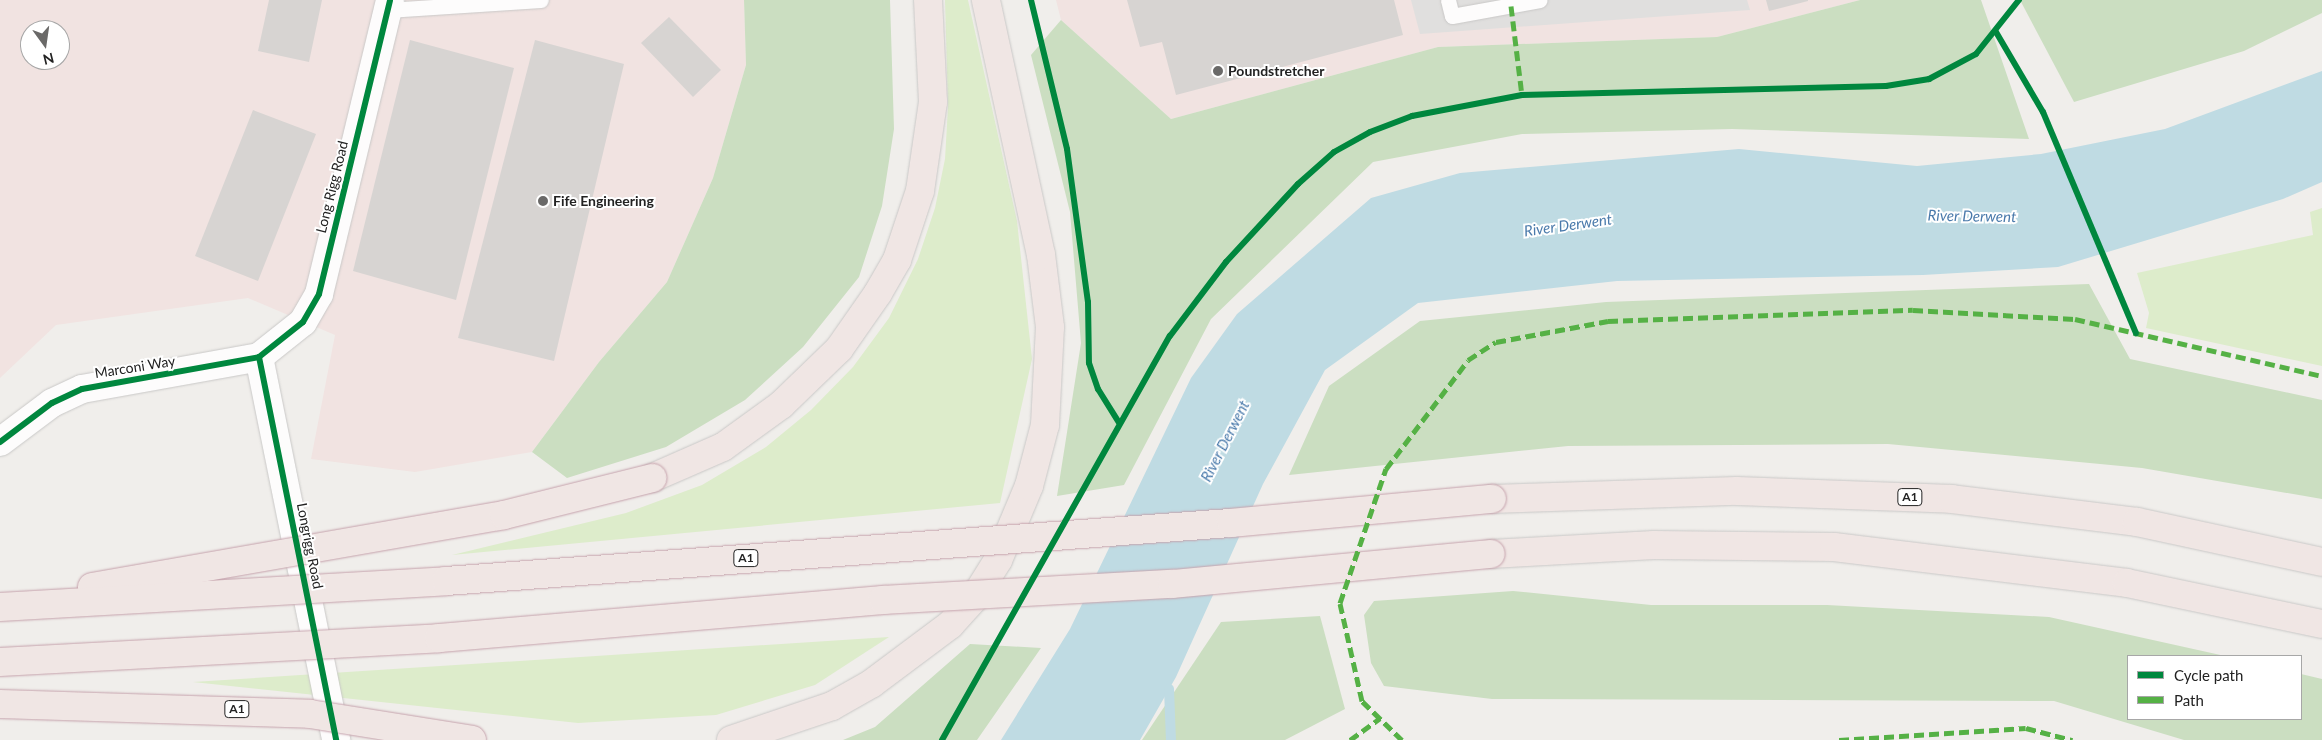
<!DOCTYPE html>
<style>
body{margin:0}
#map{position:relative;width:2322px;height:740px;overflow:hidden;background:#f0eeeb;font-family:Lato,sans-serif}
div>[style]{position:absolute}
.commercial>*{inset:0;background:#f1e3e1}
.grass>*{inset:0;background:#ddeccb}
.forest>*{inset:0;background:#cbdec1}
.parking>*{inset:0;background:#e0dfde}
.water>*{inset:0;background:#bfdbe3}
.stream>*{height:10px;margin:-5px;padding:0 5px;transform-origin:5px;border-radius:5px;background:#bfdbe3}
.building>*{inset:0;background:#d7d4d2}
.roads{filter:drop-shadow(0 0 1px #c9c8c7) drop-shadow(0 0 1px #c9c8c7)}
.service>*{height:15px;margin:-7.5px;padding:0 7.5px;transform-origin:7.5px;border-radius:7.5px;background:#fdfcfc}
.minor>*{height:28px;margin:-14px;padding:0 14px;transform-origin:14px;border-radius:14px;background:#fdfcfc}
.tertiary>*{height:28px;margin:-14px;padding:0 14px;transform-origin:14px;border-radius:14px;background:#fdfcfc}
.trunk>*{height:28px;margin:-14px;padding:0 14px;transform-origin:14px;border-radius:14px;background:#f0e6e4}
.bridges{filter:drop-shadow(0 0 1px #c5a2ac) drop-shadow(0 0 1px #c5a2ac)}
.trunk-bridge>*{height:28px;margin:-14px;padding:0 14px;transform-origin:14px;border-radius:14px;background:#f0e6e4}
.quiet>*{height:5px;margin-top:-2.5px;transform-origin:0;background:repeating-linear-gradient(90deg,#55b145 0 10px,transparent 0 15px)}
.cycleway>*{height:6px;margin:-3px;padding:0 3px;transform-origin:3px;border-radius:3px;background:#00873e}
.dots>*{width:14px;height:14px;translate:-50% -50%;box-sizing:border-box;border:2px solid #fff;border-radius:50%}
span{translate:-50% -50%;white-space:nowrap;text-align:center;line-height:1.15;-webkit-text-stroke:4px #fff;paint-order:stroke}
.shield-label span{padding:1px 4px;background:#fff;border:1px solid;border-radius:4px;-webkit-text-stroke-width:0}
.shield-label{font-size:12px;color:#222;font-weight:700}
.poi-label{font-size:14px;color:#222;font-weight:700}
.left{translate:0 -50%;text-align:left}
.street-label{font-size:14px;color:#222}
.water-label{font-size:15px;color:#4a7aab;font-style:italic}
.legend{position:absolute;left:2127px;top:655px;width:175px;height:65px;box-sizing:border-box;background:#fff;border:1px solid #a7a7a7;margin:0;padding:6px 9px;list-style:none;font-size:15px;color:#222}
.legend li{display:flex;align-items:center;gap:10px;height:25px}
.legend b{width:25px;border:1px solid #a7a7a7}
.north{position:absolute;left:20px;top:20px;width:50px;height:50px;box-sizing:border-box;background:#fff;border:1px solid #a7a7a7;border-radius:50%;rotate:166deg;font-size:14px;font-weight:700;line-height:20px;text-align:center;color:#222}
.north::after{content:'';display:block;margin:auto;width:18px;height:22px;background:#6a6968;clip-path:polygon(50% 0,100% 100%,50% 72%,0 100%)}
</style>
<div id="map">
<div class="commercial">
<div style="clip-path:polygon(evenodd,0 0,744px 0,746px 65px,713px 178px,667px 282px,599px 362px,532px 452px,415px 472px,311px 459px,335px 335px,248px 298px,56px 325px,0 378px,0 0,30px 30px,60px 30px,60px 60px,30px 60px,30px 30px)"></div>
<div style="clip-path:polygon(1056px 0,1860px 0,1717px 37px,1438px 47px,1171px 119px,1061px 20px)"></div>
</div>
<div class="grass">
<div style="clip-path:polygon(945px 0,968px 0,1017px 221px,1032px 359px,1000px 503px,452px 555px,626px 513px,702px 485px,766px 447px,811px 410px,853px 367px,889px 318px,918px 259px,935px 208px,945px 159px,948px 107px)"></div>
<div style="clip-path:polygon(2322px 208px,2322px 366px,2146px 328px,2149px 313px,2137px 273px,2313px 235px,2310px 212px)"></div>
<div style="clip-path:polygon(889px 637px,815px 685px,716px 715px,578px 723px,193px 682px)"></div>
</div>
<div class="forest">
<div style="clip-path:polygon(744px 0,890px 0,894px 129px,882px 206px,859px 277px,803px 347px,745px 400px,666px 447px,567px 478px,532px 452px,599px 362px,667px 282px,713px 178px,746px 65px)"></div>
<div style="clip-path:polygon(1860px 0,1981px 0,2029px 139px,1732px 129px,1522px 134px,1373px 162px,1211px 319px,1124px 485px,1057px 496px,1081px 343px,1070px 212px,1031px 55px,1061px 20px,1171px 119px,1438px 47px,1717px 37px)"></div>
<div style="clip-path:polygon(2020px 0,2322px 0,2322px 13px,2244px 51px,2074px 102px)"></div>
<div style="clip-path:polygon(2089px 284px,2130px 359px,2322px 400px,2322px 499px,2142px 468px,1888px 444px,1568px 446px,1289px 475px,1329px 386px,1420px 321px,1606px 302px)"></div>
<div style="clip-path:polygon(1513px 591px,1651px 605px,1827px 605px,2049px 617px,2225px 656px,2128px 656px,2128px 719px,2301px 719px,2301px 674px,2322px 679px,2322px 740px,2184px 740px,2054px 701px,1492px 699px,1384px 686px,1371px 663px,1364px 615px,1374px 601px)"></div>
<div style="clip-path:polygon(1320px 616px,1345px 709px,1285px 740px,1142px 740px,1221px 622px)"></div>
<div style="clip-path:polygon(970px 644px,1041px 648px,977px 740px,843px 740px,875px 727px)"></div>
</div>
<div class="parking">
<div style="clip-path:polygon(1411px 0,1747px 0,1750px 10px,1420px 34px)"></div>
</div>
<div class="water">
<div style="clip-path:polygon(2322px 71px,2322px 182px,2283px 199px,2058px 267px,1923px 275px,1617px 281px,1418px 303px,1325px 370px,1263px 484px,1176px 677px,1140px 740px,1001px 740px,1070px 629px,1191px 378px,1237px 314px,1371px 198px,1460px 173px,1739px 149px,1917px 166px,2041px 154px,2165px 129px)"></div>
</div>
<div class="stream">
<div style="left:1169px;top:689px;width:51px;rotate:87.8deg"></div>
</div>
<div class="building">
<div style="clip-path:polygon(269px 0,322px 0,309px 62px,258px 51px)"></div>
<div style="clip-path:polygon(1127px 0,1394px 0,1403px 35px,1176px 95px,1162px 42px,1140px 47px)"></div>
<div style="clip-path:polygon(1766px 0,1808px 0,1808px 1px,1769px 11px)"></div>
<div style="clip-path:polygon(669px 17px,721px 70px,693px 97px,641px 43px)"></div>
<div style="clip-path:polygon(410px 40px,514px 68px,456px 300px,353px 271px)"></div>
<div style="clip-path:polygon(535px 40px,624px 64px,554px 361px,458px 338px)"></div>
<div style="clip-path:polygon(253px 110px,316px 134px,258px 281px,195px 256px)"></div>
</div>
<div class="roads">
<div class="service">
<div style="left:1448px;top:0;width:16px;rotate:76deg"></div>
<div style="left:1452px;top:16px;width:89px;rotate:-10.3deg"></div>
<div style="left:387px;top:10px;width:154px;rotate:-3.7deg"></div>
</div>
<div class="minor">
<div style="left:259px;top:357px;width:391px;rotate:78.6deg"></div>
</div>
<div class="tertiary">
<div style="left:0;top:442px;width:65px;rotate:-36.9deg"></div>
<div style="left:52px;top:403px;width:33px;rotate:-25deg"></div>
<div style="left:82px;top:389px;width:180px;rotate:-10.2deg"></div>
<div style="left:259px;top:357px;width:56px;rotate:-38.5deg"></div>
<div style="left:303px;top:322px;width:32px;rotate:-60deg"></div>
<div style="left:319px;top:294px;width:302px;rotate:-76.4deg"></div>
</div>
<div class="trunk">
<div style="left:652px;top:478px;width:77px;rotate:-23.6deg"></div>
<div style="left:723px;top:447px;width:72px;rotate:-35.9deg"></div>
<div style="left:781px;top:405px;width:81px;rotate:-44deg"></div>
<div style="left:839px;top:349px;width:68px;rotate:-55.1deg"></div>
<div style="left:878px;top:293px;width:38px;rotate:-60deg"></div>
<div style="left:897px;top:260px;width:73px;rotate:-71.6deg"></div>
<div style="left:920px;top:191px;width:90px;rotate:-81.7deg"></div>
<div style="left:933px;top:102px;width:102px;rotate:-92.8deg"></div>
<div style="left:1492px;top:499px;width:245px;rotate:-1.9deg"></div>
<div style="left:1737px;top:491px;width:215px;rotate:2.1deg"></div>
<div style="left:1952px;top:499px;width:186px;rotate:7.1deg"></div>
<div style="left:2137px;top:522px;width:189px;rotate:12.2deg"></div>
<div style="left:1491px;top:554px;width:163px;rotate:-3.2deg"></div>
<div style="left:1654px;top:545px;width:180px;rotate:0.6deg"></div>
<div style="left:1834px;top:547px;width:295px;rotate:7deg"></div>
<div style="left:2127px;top:583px;width:199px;rotate:11.9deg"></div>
<div style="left:731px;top:740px;width:107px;rotate:-18.6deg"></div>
<div style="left:832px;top:706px;width:45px;rotate:-29.4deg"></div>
<div style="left:871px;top:684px;width:99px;rotate:-36.8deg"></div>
<div style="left:950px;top:625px;width:38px;rotate:-48deg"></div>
<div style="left:975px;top:597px;width:44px;rotate:-58.1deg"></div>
<div style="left:998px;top:560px;width:80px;rotate:-67.3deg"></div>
<div style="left:1029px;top:486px;width:63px;rotate:-75.3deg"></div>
<div style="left:1045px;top:425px;width:98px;rotate:-87.1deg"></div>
<div style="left:1050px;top:327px;width:73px;rotate:-97.1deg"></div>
<div style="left:1041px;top:255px;width:261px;rotate:-102.2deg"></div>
</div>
</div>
<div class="bridges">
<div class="trunk-bridge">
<div style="left:92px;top:587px;width:418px;rotate:-9.9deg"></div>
<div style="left:504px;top:515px;width:153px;rotate:-14deg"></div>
<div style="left:0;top:607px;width:447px;rotate:-3.3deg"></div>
<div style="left:446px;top:581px;width:787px;rotate:-4.23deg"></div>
<div style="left:1231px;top:523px;width:262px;rotate:-5.3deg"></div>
<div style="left:0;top:662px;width:440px;rotate:-3.1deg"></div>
<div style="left:439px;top:638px;width:446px;rotate:-4.9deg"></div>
<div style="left:883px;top:600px;width:289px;rotate:-3.2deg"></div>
<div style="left:1172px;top:584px;width:320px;rotate:-5.4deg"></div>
<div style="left:0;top:704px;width:310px;rotate:1.8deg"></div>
<div style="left:310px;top:714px;width:164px;rotate:9.1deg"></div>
</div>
</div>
<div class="quiet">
<div style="left:1511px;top:6px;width:90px;rotate:83deg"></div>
<div style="left:1350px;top:740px;width:37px;rotate:-36deg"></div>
<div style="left:1402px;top:740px;width:56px;rotate:-135.7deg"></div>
<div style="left:1362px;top:701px;width:100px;rotate:-102.7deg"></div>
<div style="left:1340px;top:603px;width:142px;rotate:-71.1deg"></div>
<div style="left:1386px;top:469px;width:136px;rotate:-53deg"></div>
<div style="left:1468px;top:360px;width:33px;rotate:-33deg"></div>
<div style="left:1496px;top:342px;width:114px;rotate:-10.6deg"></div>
<div style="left:1608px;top:321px;width:305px;rotate:-2.1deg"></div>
<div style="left:1913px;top:310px;width:162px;rotate:3.2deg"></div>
<div style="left:2075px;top:319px;width:253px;rotate:13deg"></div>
<div style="left:1839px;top:740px;width:187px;rotate:-3.7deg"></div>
<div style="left:2026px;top:728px;width:48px;rotate:14.6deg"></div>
</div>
<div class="cycleway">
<div style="left:1031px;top:0;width:153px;rotate:76.4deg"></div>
<div style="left:1067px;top:149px;width:154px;rotate:82.2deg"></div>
<div style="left:1088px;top:302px;width:61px;rotate:89.1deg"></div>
<div style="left:1089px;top:363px;width:28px;rotate:71deg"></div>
<div style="left:1098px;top:389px;width:39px;rotate:58deg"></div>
<div style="left:1996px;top:32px;width:93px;rotate:59.6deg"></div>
<div style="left:2043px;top:112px;width:240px;rotate:67.2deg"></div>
<div style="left:259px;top:357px;width:391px;rotate:78.6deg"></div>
<div style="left:0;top:442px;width:65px;rotate:-36.9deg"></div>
<div style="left:52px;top:403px;width:33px;rotate:-25deg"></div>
<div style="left:82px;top:389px;width:180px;rotate:-10.2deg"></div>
<div style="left:259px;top:357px;width:56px;rotate:-38.5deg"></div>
<div style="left:303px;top:322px;width:32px;rotate:-60deg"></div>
<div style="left:319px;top:294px;width:302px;rotate:-76.4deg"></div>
<div style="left:942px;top:740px;width:464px;rotate:-60.6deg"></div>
<div style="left:1170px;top:336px;width:93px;rotate:-52.9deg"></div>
<div style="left:1226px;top:262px;width:106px;rotate:-47.3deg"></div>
<div style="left:1298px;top:184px;width:48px;rotate:-41.6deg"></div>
<div style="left:1334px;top:152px;width:41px;rotate:-29.1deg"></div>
<div style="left:1370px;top:132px;width:45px;rotate:-20.9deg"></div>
<div style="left:1412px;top:116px;width:112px;rotate:-10.8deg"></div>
<div style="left:1522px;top:95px;width:364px;rotate:-1.4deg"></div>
<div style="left:1886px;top:86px;width:44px;rotate:-9.2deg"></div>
<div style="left:1929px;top:79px;width:53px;rotate:-28deg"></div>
<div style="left:1976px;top:54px;width:69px;rotate:-51.5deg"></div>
</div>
<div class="dots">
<div style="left:1218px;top:71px;background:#6a6968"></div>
<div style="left:543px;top:201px;background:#6a6968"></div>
</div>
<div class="shield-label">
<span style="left:1910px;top:497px">A1</span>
<span style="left:746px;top:558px">A1</span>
<span style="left:237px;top:709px">A1</span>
</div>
<div class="poi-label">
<span class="left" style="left:1228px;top:71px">Poundstretcher</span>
<span class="left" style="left:553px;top:201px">Fife Engineering</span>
</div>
<div class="street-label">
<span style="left:332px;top:187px;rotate:-76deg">Long Rigg Road</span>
<span style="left:135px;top:367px;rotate:-9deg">Marconi Way</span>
<span style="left:310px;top:546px;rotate:79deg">Longrigg Road</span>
</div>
<div class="water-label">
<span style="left:1972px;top:216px;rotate:1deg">River Derwent</span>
<span style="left:1568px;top:225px;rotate:-8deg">River Derwent</span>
<span style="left:1225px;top:441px;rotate:-63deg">River Derwent</span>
</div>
<ul class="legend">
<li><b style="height:6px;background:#00873e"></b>Cycle path</li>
<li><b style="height:6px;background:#55b145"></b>Path</li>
</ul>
<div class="north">N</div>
</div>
